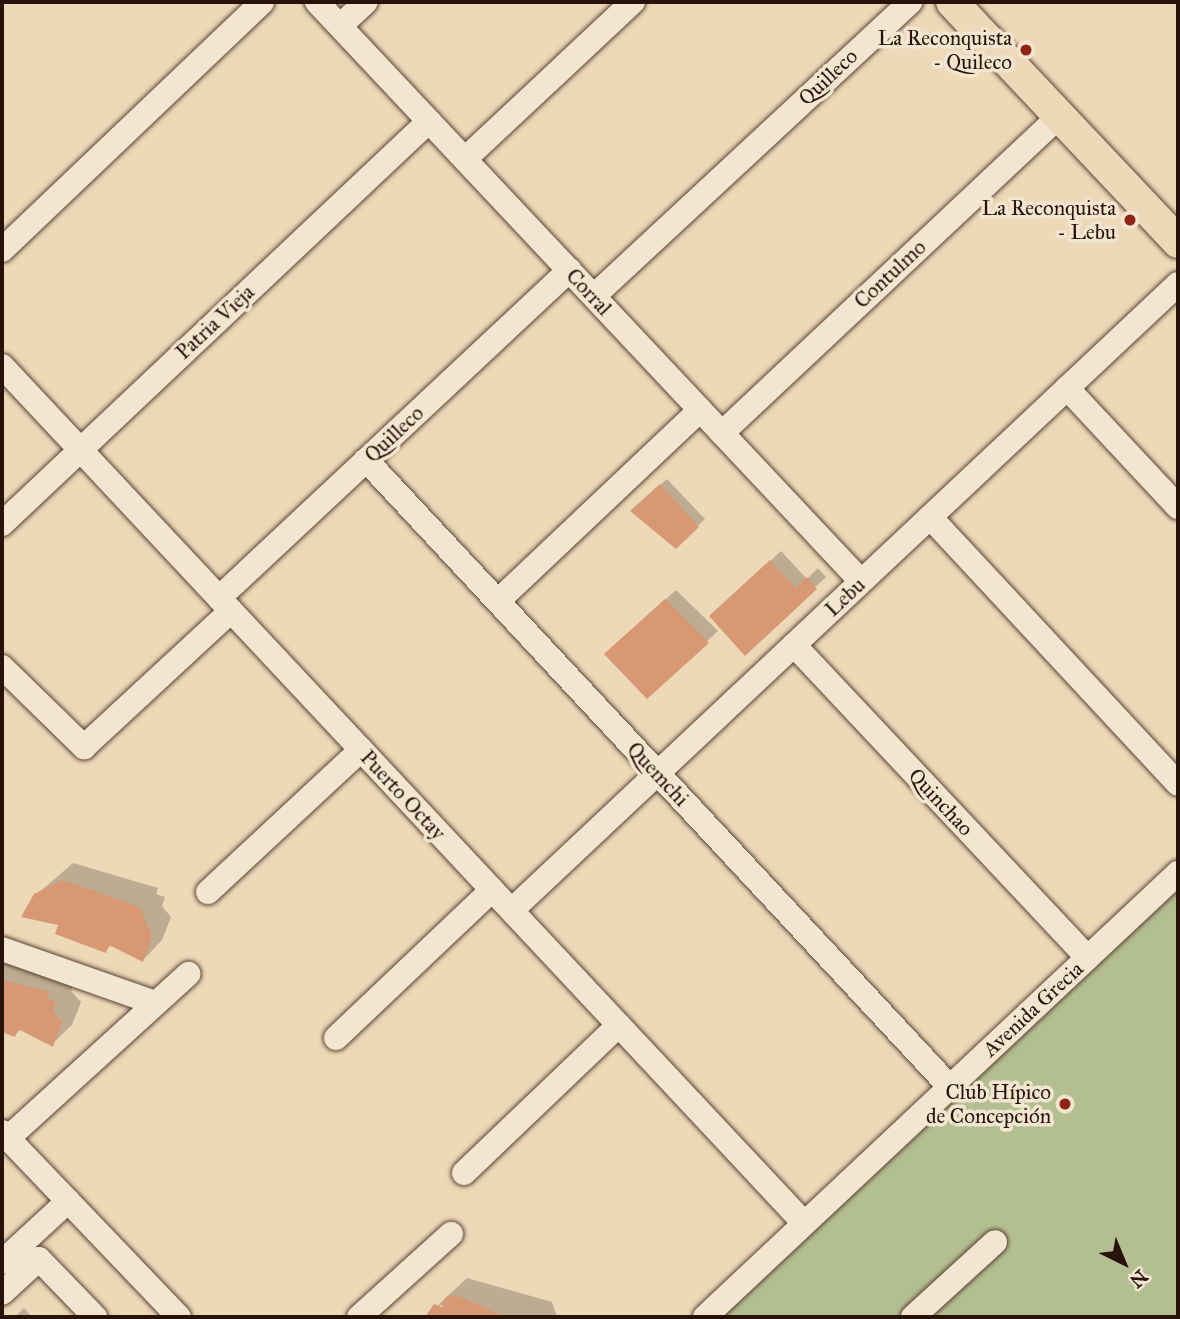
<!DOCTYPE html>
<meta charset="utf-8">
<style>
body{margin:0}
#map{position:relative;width:1180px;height:1319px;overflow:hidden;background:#edd8b7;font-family:"IM FELL Great Primer",serif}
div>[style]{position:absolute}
.green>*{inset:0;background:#b4bf91}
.shadow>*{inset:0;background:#0003}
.building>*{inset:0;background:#d79873}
.roads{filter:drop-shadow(0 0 2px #594435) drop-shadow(0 0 2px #594435)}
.minor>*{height:24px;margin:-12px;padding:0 12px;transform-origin:12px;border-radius:12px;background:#f3e6d0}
.major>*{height:32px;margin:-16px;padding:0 16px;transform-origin:16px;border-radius:16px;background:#edd8b7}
.dots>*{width:19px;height:19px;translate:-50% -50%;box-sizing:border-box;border:4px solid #f3e6d0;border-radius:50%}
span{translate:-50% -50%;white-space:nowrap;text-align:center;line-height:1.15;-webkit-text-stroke:7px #f3e6d0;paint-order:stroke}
.poi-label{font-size:21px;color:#28130a}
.right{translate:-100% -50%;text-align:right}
.street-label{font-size:21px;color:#28130a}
.frame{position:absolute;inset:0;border:4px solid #28130a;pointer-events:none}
.north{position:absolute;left:1089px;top:1228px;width:70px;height:70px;-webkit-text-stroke:5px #f3e6d0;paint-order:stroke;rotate:137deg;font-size:19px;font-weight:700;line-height:28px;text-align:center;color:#28130a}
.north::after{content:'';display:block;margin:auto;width:24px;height:32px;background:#28130a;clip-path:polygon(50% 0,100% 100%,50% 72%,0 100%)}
</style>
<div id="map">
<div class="green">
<div style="clip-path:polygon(1178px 890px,1178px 1317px,723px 1317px)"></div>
</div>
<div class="shadow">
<div style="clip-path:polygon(667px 479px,705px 519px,676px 546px,639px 504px)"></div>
<div style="clip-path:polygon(781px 551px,807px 579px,818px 568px,826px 577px,745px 653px,721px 606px)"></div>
<div style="clip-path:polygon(676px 590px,718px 631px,647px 697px,616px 644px)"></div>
<div style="clip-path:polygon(73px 863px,158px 888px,156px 894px,165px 897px,162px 906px,171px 917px,162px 940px,143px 960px,112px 944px,105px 951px,60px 924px,36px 895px)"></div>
<div style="clip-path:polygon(2px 949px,75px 981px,71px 991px,81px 1002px,72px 1025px,52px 1044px,21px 1029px,15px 1035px,2px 1030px)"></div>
<div style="clip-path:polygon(evenodd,467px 1278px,552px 1302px,557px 1317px,425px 1317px,467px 1278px,450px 1304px,436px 1309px,436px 1306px,450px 1304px)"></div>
<div style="clip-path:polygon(24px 1308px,32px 1317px,15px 1317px)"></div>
</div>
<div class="building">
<div style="clip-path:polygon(660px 484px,699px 527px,676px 549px,630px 511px)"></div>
<div style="clip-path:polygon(770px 560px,796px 588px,807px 577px,817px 589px,745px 656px,709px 616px)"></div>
<div style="clip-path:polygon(665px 599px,709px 643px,647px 699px,604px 654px)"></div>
<div style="clip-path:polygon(62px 880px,140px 907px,152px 937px,143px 962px,109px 945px,106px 953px,55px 934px,58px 925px,21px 917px,34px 894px)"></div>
<div style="clip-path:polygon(2px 980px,49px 992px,47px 998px,56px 1001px,53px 1011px,62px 1022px,53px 1047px,18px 1029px,15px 1037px,2px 1032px)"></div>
<div style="clip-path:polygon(456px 1295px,504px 1316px,520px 1317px,425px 1317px,434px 1304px,442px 1307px,446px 1297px)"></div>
</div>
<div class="roads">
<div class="minor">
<div style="left:317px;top:2px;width:794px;rotate:46.79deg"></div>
<div style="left:340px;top:26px;width:35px;rotate:-43deg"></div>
<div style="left:465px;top:159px;width:230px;rotate:-43.1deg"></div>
<div style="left:2px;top:250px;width:359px;rotate:-43.6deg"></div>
<div style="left:594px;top:296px;width:432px;rotate:-42.9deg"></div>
<div style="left:2px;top:366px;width:1174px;rotate:46.9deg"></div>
<div style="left:1067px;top:388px;width:163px;rotate:47deg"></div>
<div style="left:722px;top:433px;width:463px;rotate:-43.2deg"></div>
<div style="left:366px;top:460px;width:857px;rotate:47.03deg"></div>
<div style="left:930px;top:517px;width:364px;rotate:47.1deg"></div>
<div style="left:2px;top:524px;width:587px;rotate:-43.34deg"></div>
<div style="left:219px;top:598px;width:480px;rotate:-43.1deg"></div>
<div style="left:498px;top:601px;width:278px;rotate:-43.4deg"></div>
<div style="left:794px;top:645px;width:429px;rotate:46.8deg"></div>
<div style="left:2px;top:667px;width:115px;rotate:44.3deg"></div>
<div style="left:84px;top:747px;width:200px;rotate:-42.8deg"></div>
<div style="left:208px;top:892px;width:209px;rotate:-42.9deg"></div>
<div style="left:512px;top:910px;width:914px;rotate:-43.23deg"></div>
<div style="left:2px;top:949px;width:162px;rotate:19.4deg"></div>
<div style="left:336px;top:1038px;width:215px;rotate:-43.5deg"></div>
<div style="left:2px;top:1132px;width:256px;rotate:46.3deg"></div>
<div style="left:8px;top:1138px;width:244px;rotate:-42.3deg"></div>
<div style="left:464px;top:1173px;width:214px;rotate:-43.7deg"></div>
<div style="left:2px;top:1262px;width:90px;rotate:-42.7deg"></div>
<div style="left:2px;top:1293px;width:50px;rotate:-42.6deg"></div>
<div style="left:39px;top:1259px;width:81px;rotate:46deg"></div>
<div style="left:359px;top:1317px;width:124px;rotate:-42.1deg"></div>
<div style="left:705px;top:1317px;width:649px;rotate:-43.19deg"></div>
<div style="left:913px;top:1317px;width:111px;rotate:-42.4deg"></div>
</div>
<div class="major">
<div style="left:952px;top:2px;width:330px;rotate:46.7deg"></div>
</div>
</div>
<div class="dots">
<div style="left:1026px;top:50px;background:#8f2418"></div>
<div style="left:1130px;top:220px;background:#8f2418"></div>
<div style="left:1065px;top:1104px;background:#8f2418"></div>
</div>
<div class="poi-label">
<span class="right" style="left:1012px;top:50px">La Reconquista<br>- Quileco</span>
<span class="right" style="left:1116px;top:220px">La Reconquista<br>- Lebu</span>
<span class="right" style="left:1051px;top:1104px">Club Hípico<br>de Concepción</span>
</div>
<div class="street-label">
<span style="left:828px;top:77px;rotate:-43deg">Quilleco</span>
<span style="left:890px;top:274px;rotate:-43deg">Contulmo</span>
<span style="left:589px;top:292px;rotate:47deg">Corral</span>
<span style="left:215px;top:322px;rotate:-43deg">Patria Vieja</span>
<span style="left:394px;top:434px;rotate:-43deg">Quilleco</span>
<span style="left:845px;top:597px;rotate:-43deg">Lebu</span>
<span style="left:658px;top:774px;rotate:47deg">Quemchi</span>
<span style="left:403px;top:795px;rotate:47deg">Puerto Octay</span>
<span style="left:941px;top:802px;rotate:47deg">Quinchao</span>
<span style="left:1033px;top:1009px;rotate:-43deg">Avenida Grecia</span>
</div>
<div class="frame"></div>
<div class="north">N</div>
</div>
